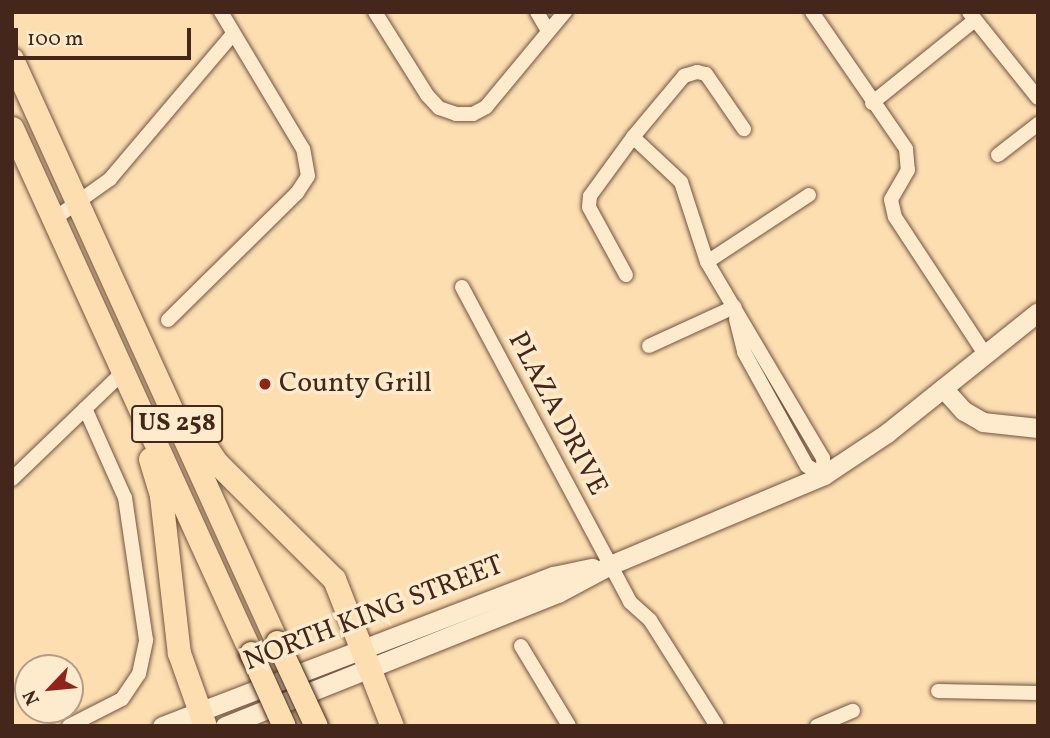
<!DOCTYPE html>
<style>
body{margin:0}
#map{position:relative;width:1050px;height:738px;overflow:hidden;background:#fddeb1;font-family:Vollkorn,serif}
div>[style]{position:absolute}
.roads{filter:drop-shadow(0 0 2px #725440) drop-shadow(0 0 2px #725440)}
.street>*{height:14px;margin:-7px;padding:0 7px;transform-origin:7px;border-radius:7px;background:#feeacc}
.secondary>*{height:19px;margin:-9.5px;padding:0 9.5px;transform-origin:9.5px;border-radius:9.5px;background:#feeacc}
.primary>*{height:23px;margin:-11.5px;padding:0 11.5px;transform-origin:11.5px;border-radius:11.5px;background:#fddeb1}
.bridges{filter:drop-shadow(0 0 2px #44261a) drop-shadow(0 0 2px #44261a)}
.primary-bridge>*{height:23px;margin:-11.5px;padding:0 11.5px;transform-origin:11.5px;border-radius:11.5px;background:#fddeb1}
.dots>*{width:19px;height:19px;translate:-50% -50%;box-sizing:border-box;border:4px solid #feeacc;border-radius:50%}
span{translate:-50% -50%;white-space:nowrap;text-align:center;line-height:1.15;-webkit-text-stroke:7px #feeacc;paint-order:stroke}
.shield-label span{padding:2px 5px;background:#feeacc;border:2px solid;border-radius:5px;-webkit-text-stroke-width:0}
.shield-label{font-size:26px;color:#44261a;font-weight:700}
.poi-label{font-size:28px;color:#44261a}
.left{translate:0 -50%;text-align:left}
.street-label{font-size:28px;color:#44261a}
.frame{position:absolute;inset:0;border:14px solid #44261a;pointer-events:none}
.north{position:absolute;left:14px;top:654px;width:70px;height:70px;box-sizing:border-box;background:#feeacc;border:2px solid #b49c85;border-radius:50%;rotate:244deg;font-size:19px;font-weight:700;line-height:28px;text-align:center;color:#44261a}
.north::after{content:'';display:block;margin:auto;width:24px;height:32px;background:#8f2418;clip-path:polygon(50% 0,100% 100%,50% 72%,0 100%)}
.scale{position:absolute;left:14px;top:28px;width:177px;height:32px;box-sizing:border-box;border:4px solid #44261a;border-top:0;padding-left:9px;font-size:21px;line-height:24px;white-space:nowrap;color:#44261a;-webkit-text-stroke:5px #feeacc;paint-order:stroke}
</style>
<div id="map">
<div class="roads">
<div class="street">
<div style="left:375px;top:12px;width:98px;rotate:57.9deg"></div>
<div style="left:427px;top:95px;width:18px;rotate:47deg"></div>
<div style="left:439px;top:108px;width:18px;rotate:19deg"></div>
<div style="left:456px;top:114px;width:17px"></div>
<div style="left:473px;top:114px;width:15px;rotate:-28deg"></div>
<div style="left:486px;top:107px;width:124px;rotate:-50.3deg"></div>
<div style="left:537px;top:12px;width:22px;rotate:60deg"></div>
<div style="left:812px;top:12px;width:166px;rotate:55.5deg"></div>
<div style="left:906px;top:149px;width:21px;rotate:85deg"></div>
<div style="left:908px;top:170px;width:34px;rotate:120deg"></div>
<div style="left:891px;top:200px;width:17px;rotate:77deg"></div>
<div style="left:895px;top:217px;width:164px;rotate:56.7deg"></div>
<div style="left:969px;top:12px;width:110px;rotate:51.3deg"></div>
<div style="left:872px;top:103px;width:132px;rotate:-38.9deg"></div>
<div style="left:633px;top:137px;width:66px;rotate:43.2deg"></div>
<div style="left:681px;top:182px;width:84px;rotate:72deg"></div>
<div style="left:707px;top:262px;width:228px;rotate:59.4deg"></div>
<div style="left:823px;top:458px;width:17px;rotate:87deg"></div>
<div style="left:998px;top:155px;width:51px;rotate:-37.8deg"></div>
<div style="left:54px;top:219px;width:69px;rotate:-35.5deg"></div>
<div style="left:110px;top:179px;width:190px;rotate:-49.7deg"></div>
<div style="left:707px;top:262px;width:122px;rotate:-33.3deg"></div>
<div style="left:626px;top:275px;width:77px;rotate:-118.6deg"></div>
<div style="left:589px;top:207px;width:11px;rotate:-85deg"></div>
<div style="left:590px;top:196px;width:73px;rotate:-53.9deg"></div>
<div style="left:633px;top:137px;width:80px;rotate:-50.1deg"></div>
<div style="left:684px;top:76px;width:14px;rotate:-17deg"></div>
<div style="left:697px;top:72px;width:9px;rotate:13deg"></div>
<div style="left:706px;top:74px;width:67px;rotate:55.4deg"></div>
<div style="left:462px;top:287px;width:357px;rotate:61.9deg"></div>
<div style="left:630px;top:602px;width:27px;rotate:42deg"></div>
<div style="left:650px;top:620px;width:125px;rotate:57.7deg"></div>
<div style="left:736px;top:319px;width:34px;rotate:76deg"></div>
<div style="left:744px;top:352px;width:130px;rotate:61.1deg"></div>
<div style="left:807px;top:466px;width:19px;rotate:28deg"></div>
<div style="left:168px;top:320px;width:181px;rotate:-44.6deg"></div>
<div style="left:297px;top:193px;width:20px;rotate:-57deg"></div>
<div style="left:308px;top:176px;width:27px;rotate:-100deg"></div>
<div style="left:303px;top:149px;width:160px;rotate:-120.9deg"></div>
<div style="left:649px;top:346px;width:94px;rotate:-24.6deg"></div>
<div style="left:12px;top:479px;width:154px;rotate:-43.9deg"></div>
<div style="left:521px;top:646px;width:93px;rotate:59deg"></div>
<div style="left:938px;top:691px;width:100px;rotate:1.1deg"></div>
<div style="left:69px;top:726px;width:59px;rotate:-27deg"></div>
<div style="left:122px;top:699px;width:30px;rotate:-56deg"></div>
<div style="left:139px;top:674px;width:35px;rotate:-78deg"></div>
<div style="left:146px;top:640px;width:144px;rotate:-98.4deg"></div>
<div style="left:125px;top:498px;width:98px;rotate:-114deg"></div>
<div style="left:817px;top:726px;width:39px;rotate:-23deg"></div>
</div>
<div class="secondary">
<div style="left:943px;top:388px;width:31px;rotate:48deg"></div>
<div style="left:964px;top:411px;width:22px;rotate:30deg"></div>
<div style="left:983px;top:422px;width:55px;rotate:6.2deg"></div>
<div style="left:162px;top:726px;width:419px;rotate:-21deg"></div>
<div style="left:553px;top:576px;width:40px;rotate:-12deg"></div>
<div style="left:225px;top:726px;width:359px;rotate:-21.8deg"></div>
<div style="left:558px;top:593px;width:59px;rotate:-28.3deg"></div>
<div style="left:610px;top:565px;width:232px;rotate:-22.8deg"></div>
<div style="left:824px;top:475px;width:76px;rotate:-33.7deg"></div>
<div style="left:887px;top:433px;width:193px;rotate:-38.7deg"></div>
</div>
<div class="primary">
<div style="left:12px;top:59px;width:640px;rotate:65.56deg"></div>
<div style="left:12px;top:128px;width:577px;rotate:65.52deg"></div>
<div style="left:192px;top:426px;width:45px;rotate:56deg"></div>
<div style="left:217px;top:463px;width:165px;rotate:44.8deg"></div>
<div style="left:334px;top:579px;width:158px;rotate:68.5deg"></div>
<div style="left:150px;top:459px;width:39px;rotate:73deg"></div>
<div style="left:161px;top:496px;width:158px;rotate:83.5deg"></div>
<div style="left:179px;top:653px;width:77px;rotate:70.4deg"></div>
</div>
</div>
<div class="bridges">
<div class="primary-bridge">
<div style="left:277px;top:642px;width:93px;rotate:65.1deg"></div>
<div style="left:251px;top:653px;width:80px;rotate:65.7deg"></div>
</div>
</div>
<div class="dots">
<div style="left:265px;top:384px;background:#8f2418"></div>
</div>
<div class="shield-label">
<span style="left:177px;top:424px">US 258</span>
</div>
<div class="poi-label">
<span class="left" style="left:279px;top:384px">County Grill</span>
</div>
<div class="street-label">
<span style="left:557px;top:414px;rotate:62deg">PLAZA DRIVE</span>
<span style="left:374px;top:614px;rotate:-21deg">NORTH KING STREET</span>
</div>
<div class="frame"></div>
<div class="north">N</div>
<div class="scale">100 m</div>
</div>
